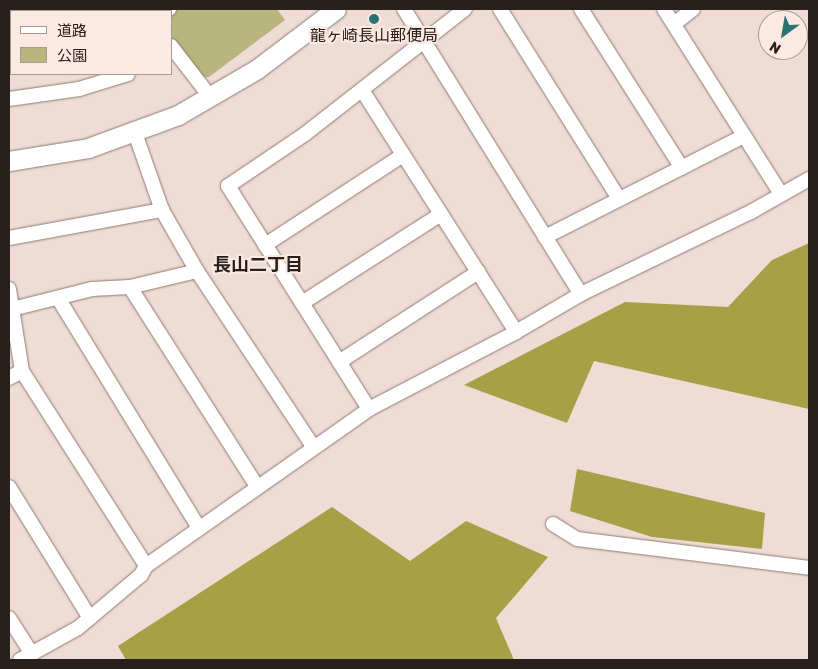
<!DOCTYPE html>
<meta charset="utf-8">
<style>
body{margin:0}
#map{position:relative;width:818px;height:669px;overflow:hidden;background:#efdcd4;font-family:Rubik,"Noto Sans JP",sans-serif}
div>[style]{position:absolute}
.green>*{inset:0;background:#b9b57e}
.forest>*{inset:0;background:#a8a047}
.roads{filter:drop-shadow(0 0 1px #8b7a73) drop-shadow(0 0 1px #8b7a73)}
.street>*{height:14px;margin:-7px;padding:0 7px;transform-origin:7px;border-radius:7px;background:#fff}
.secondary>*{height:19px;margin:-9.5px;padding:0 9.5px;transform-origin:9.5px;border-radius:9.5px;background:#fff}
.dots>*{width:14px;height:14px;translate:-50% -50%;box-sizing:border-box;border:2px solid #fce9e1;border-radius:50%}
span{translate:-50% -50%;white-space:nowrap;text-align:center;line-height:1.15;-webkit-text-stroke:4px #fce9e1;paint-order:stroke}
.poi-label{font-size:16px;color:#27201d}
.neighbourhood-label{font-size:18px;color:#27201d;font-weight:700}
.frame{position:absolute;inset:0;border:10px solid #27201d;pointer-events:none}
.legend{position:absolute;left:10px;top:10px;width:162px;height:65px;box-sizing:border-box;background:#fce9e1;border:1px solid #a79993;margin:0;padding:6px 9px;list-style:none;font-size:15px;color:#27201d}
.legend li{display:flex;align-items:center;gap:10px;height:25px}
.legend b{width:25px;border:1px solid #a79993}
.north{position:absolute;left:758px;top:10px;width:50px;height:50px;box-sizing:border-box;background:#fce9e1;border:1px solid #a79993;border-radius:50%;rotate:212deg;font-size:14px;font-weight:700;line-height:20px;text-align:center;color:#27201d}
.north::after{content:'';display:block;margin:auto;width:18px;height:22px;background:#297371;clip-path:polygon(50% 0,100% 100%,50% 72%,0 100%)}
</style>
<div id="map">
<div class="green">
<div style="clip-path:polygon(174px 9px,277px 9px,285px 20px,209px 77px,201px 77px,171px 40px,171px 11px)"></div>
</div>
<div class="forest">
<div style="clip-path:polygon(809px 243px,809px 409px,594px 361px,567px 423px,464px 385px,625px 302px,728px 307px,772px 260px)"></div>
<div style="clip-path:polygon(577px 469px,765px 513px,762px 549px,652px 537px,570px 511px)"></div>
<div style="clip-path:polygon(332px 507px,410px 561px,466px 521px,548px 557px,496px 618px,514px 660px,126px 660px,118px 646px)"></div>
</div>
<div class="roads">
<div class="street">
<div style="left:144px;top:9px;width:2px;rotate:63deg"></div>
<div style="left:404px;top:9px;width:335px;rotate:58.2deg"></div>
<div style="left:500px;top:9px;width:224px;rotate:57.9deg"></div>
<div style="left:581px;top:9px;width:188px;rotate:57.6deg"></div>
<div style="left:664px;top:9px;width:219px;rotate:57.7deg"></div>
<div style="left:100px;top:11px;width:9px;rotate:-13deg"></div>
<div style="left:166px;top:11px;width:4px;rotate:-34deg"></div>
<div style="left:674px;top:24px;width:24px;rotate:-38deg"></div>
<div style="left:9px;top:32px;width:2px"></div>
<div style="left:171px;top:46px;width:66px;rotate:52.4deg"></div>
<div style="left:362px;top:90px;width:287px;rotate:57.5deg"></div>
<div style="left:9px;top:99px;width:71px;rotate:-8.1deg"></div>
<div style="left:79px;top:89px;width:51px;rotate:-17deg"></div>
<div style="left:135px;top:133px;width:82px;rotate:70.7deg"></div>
<div style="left:162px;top:210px;width:70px;rotate:60.2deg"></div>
<div style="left:197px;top:271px;width:209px;rotate:56.5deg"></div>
<div style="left:545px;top:237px;width:223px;rotate:-26.9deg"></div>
<div style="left:9px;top:238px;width:156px;rotate:-10.4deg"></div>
<div style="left:265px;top:245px;width:165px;rotate:-33.1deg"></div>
<div style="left:130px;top:287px;width:236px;rotate:57.5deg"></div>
<div style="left:9px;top:289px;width:83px;rotate:81deg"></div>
<div style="left:22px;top:371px;width:15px;rotate:152deg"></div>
<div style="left:58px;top:298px;width:270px;rotate:58.5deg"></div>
<div style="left:302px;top:303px;width:165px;rotate:-32.6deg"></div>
<div style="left:12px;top:309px;width:82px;rotate:-14deg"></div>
<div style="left:92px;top:289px;width:38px;rotate:-3deg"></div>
<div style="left:130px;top:287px;width:69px;rotate:-13.4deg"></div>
<div style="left:339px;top:362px;width:166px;rotate:-32.9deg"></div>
<div style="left:22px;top:371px;width:231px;rotate:57.5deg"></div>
<div style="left:369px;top:409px;width:264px;rotate:-122.3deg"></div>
<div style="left:228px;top:186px;width:93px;rotate:-34deg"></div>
<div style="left:305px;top:134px;width:203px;rotate:-38deg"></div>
<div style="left:9px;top:487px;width:154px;rotate:58.3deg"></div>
<div style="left:553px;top:524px;width:28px;rotate:32deg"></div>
<div style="left:577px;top:539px;width:234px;rotate:7.1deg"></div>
<div style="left:9px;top:618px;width:43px;rotate:57.4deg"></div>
<div style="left:20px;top:660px;width:66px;rotate:-28.9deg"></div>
<div style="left:78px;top:628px;width:82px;rotate:-40.1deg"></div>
<div style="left:141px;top:575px;width:10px;rotate:-61deg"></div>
<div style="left:146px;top:566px;width:273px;rotate:-35.1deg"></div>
<div style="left:369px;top:409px;width:166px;rotate:-27.6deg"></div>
<div style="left:516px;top:332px;width:75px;rotate:-30.3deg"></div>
<div style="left:581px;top:294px;width:189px;rotate:-25.8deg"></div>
<div style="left:751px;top:212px;width:67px;rotate:-29.6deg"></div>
</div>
<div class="secondary">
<div style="left:9px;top:161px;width:80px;rotate:-9.3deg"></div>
<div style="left:88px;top:148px;width:96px;rotate:-20.1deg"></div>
<div style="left:178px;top:115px;width:91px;rotate:-30.2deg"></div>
<div style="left:257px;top:69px;width:99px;rotate:-37.2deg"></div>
</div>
</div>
<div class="dots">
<div style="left:374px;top:19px;background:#297371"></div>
</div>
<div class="poi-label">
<span style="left:374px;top:36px">龍ヶ崎長山郵便局</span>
</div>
<div class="neighbourhood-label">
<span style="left:258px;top:265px">長山二丁目</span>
</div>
<div class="frame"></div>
<ul class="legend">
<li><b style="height:6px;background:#fff"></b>道路</li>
<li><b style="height:14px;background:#b9b57e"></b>公園</li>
</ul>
<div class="north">N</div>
</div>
